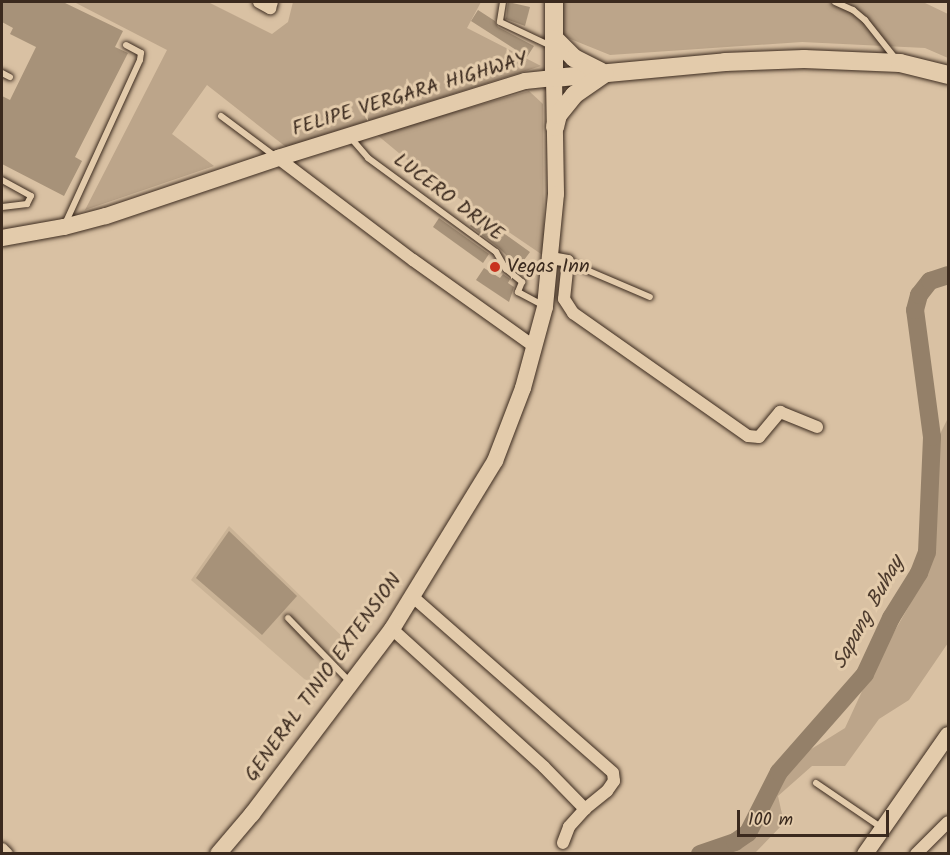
<!DOCTYPE html>
<style>
body{margin:0}
#map{position:relative;width:950px;height:855px;overflow:hidden;background:#d9c1a3;font-family:Kalam,sans-serif}
div>[style]{position:absolute}
.built>*{inset:0;background:#cab396}
.green>*{inset:0;background:#bca58a}
.river>*{height:18px;margin:-9px;padding:0 9px;transform-origin:9px;border-radius:9px;background:#948069}
.building>*{inset:0;background:#a79279}
.roads{filter:drop-shadow(0 0 2px #3b2a1e) drop-shadow(0 0 2px #3b2a1e)}
.lane>*{height:6px;margin:-3px;padding:0 3px;transform-origin:3px;border-radius:3px;background:#e3cbab}
.street>*{height:12px;margin:-6px;padding:0 6px;transform-origin:6px;border-radius:6px;background:#e3cbab}
.secondary>*{height:16px;margin:-8px;padding:0 8px;transform-origin:8px;border-radius:8px;background:#e3cbab}
.primary>*{height:18px;margin:-9px;padding:0 9px;transform-origin:9px;border-radius:9px;background:#e3cbab}
.dots>*{width:16px;height:16px;translate:-50% -50%;box-sizing:border-box;border:3px solid #e3cbab;border-radius:50%}
span{translate:-50% -50%;white-space:nowrap;text-align:center;line-height:1.15;-webkit-text-stroke:6px #e3cbab;paint-order:stroke}
.street-label{font-size:20px;color:#3b2a1e}
.poi-label{font-size:20px;color:#3b2a1e}
.left{translate:0 -50%;text-align:left}
.water-label{font-size:21px;color:#4d3b2d;font-style:italic}
.frame{position:absolute;inset:0;border:3px solid #3b2a1e;pointer-events:none}
.scale{position:absolute;left:737px;top:810px;width:152px;height:27px;box-sizing:border-box;border:3px solid #3b2a1e;border-top:0;padding-left:8px;font-size:18px;line-height:21px;white-space:nowrap;color:#3b2a1e;-webkit-text-stroke:4px #e3cbab;paint-order:stroke}
</style>
<div id="map">
<div class="built">
<div style="clip-path:polygon(229px 526px,352px 646px,318px 691px,191px 580px)"></div>
</div>
<div class="green">
<div style="clip-path:polygon(74px 2px,208px 2px,272px 34px,288px 22px,293px 2px,481px 2px,467px 28px,541px 66px,286px 147px,207px 85px,172px 134px,214px 166px,85px 210px,167px 50px)"></div>
<div style="clip-path:polygon(562px 2px,923px 2px,948px 14px,948px 58px,925px 48px,802px 42px,610px 55px,563px 36px)"></div>
<div style="clip-path:polygon(529px 91px,543px 104px,544px 256px,429px 178px,376px 134px)"></div>
<div style="clip-path:polygon(948px 418px,948px 643px,909px 700px,879px 719px,845px 766px,812px 766px,778px 796px,784px 823px,755px 853px,718px 853px,747px 843px,792px 761px,845px 728px,870px 674px,909px 606px,935px 548px,940px 434px)"></div>
</div>
<div class="river">
<div style="left:700px;top:854px;width:37px;rotate:-19deg"></div>
<div style="left:735px;top:842px;width:16px;rotate:-35deg"></div>
<div style="left:748px;top:833px;width:68px;rotate:-63.1deg"></div>
<div style="left:779px;top:772px;width:130px;rotate:-48.7deg"></div>
<div style="left:865px;top:674px;width:62px;rotate:-65.1deg"></div>
<div style="left:891px;top:618px;width:53px;rotate:-58.1deg"></div>
<div style="left:919px;top:573px;width:22px;rotate:-69deg"></div>
<div style="left:927px;top:552px;width:115px;rotate:-87.5deg"></div>
<div style="left:932px;top:437px;width:128px;rotate:-97.6deg"></div>
<div style="left:915px;top:310px;width:16px;rotate:-75deg"></div>
<div style="left:919px;top:295px;width:18px;rotate:-52deg"></div>
<div style="left:930px;top:281px;width:19px;rotate:-18deg"></div>
</div>
<div class="building">
<div style="clip-path:polygon(3px 2px,63px 2px,123px 31px,115px 47px,128px 53px,75px 157px,82px 161px,64px 196px,2px 164px,2px 96px,10px 100px,36px 47px,10px 34px,13px 28px,2px 22px)"></div>
<div style="clip-path:polygon(508px 2px,530px 7px,525px 26px,506px 19px)"></div>
<div style="clip-path:polygon(478px 10px,495px 21px,498px 27px,534px 46px,527px 57px,471px 21px)"></div>
<div style="clip-path:polygon(478px 215px,530px 252px,516px 271px,510px 265px,512px 261px,499px 248px,470px 226px)"></div>
<div style="clip-path:polygon(439px 218px,489px 254px,483px 263px,433px 227px)"></div>
<div style="clip-path:polygon(484px 268px,500px 278px,503px 274px,510px 279px,508px 283px,514px 287px,509px 302px,476px 280px)"></div>
<div style="clip-path:polygon(229px 531px,297px 596px,262px 635px,196px 578px)"></div>
</div>
<div class="roads">
<div class="lane">
<div style="left:503px;top:2px;width:20px;rotate:99deg"></div>
<div style="left:500px;top:22px;width:56px;rotate:25.2deg"></div>
<div style="left:835px;top:2px;width:20px;rotate:24deg"></div>
<div style="left:853px;top:10px;width:16px;rotate:40deg"></div>
<div style="left:865px;top:20px;width:48px;rotate:51.7deg"></div>
<div style="left:2px;top:73px;width:9px;rotate:27deg"></div>
<div style="left:221px;top:116px;width:69px;rotate:36.7deg"></div>
<div style="left:350px;top:137px;width:28px;rotate:49deg"></div>
<div style="left:368px;top:158px;width:159px;rotate:36.3deg"></div>
<div style="left:496px;top:252px;width:20px;rotate:60deg"></div>
<div style="left:506px;top:269px;width:21px;rotate:39deg"></div>
<div style="left:522px;top:282px;width:11px;rotate:112deg"></div>
<div style="left:518px;top:292px;width:30px;rotate:28deg"></div>
<div style="left:2px;top:180px;width:33px;rotate:29deg"></div>
<div style="left:31px;top:196px;width:9px;rotate:117deg"></div>
<div style="left:27px;top:204px;width:25px;rotate:173deg"></div>
<div style="left:65px;top:224px;width:180px;rotate:-65.4deg"></div>
<div style="left:140px;top:60px;width:7px;rotate:-82deg"></div>
<div style="left:141px;top:53px;width:17px;rotate:-152deg"></div>
<div style="left:568px;top:262px;width:89px;rotate:23.1deg"></div>
<div style="left:288px;top:618px;width:89px;rotate:45.9deg"></div>
<div style="left:816px;top:783px;width:80px;rotate:34.3deg"></div>
</div>
<div class="street">
<div style="left:259px;top:2px;width:13px;rotate:29deg"></div>
<div style="left:270px;top:8px;width:6px;rotate:-72deg"></div>
<div style="left:278px;top:158px;width:169px;rotate:37.1deg"></div>
<div style="left:413px;top:260px;width:150px;rotate:35.5deg"></div>
<div style="left:551px;top:258px;width:17px;rotate:10deg"></div>
<div style="left:568px;top:261px;width:38px;rotate:96deg"></div>
<div style="left:564px;top:299px;width:17px;rotate:57deg"></div>
<div style="left:573px;top:313px;width:214px;rotate:35.1deg"></div>
<div style="left:748px;top:436px;width:11px;rotate:5deg"></div>
<div style="left:759px;top:437px;width:33px;rotate:-50deg"></div>
<div style="left:780px;top:412px;width:40px;rotate:22deg"></div>
<div style="left:413px;top:597px;width:266px;rotate:41.3deg"></div>
<div style="left:613px;top:773px;width:8px;rotate:83deg"></div>
<div style="left:614px;top:781px;width:12px;rotate:125deg"></div>
<div style="left:607px;top:791px;width:28px;rotate:141deg"></div>
<div style="left:392px;top:629px;width:205px;rotate:42.2deg"></div>
<div style="left:544px;top:767px;width:59px;rotate:45.7deg"></div>
<div style="left:585px;top:809px;width:24px;rotate:132deg"></div>
<div style="left:569px;top:827px;width:17px;rotate:111deg"></div>
<div style="left:2px;top:849px;width:7px;rotate:45deg"></div>
<div style="left:916px;top:854px;width:45px;rotate:-45deg"></div>
</div>
<div class="secondary">
<div style="left:2px;top:238px;width:63px;rotate:-10.1deg"></div>
<div style="left:64px;top:227px;width:43px;rotate:-14.7deg"></div>
<div style="left:106px;top:216px;width:182px;rotate:-18.6deg"></div>
<div style="left:278px;top:158px;width:259px;rotate:-17.3deg"></div>
<div style="left:525px;top:81px;width:29px;rotate:-6deg"></div>
<div style="left:554px;top:78px;width:116px;rotate:89deg"></div>
<div style="left:556px;top:194px;width:114px;rotate:95.6deg"></div>
<div style="left:545px;top:307px;width:84px;rotate:105.2deg"></div>
<div style="left:523px;top:388px;width:78px;rotate:111deg"></div>
<div style="left:495px;top:461px;width:197px;rotate:121.5deg"></div>
<div style="left:392px;top:629px;width:232px;rotate:127.1deg"></div>
<div style="left:252px;top:814px;width:52px;rotate:130.4deg"></div>
<div style="left:865px;top:854px;width:145px;rotate:-55.1deg"></div>
</div>
<div class="primary">
<div style="left:554px;top:2px;width:76px;rotate:90deg"></div>
<div style="left:554px;top:78px;width:172px;rotate:-5.3deg"></div>
<div style="left:725px;top:62px;width:79px;rotate:-2.2deg"></div>
<div style="left:804px;top:59px;width:96px;rotate:2.4deg"></div>
<div style="left:900px;top:63px;width:49px;rotate:14deg"></div>
<div style="left:555px;top:39px;width:27px;rotate:45deg"></div>
<div style="left:574px;top:58px;width:30px;rotate:27deg"></div>
<div style="left:555px;top:127px;width:12px;rotate:-76deg"></div>
<div style="left:558px;top:115px;width:26px;rotate:-51deg"></div>
<div style="left:574px;top:95px;width:37px;rotate:-35deg"></div>
</div>
</div>
<div class="dots">
<div style="left:495px;top:267px;background:#c8321e"></div>
</div>
<div class="street-label">
<span style="left:410px;top:95px;rotate:-17deg">FELIPE VERGARA HIGHWAY</span>
<span style="left:448px;top:198px;rotate:37deg">LUCERO DRIVE</span>
<span style="left:324px;top:678px;rotate:-54deg">GENERAL TINIO EXTENSION</span>
</div>
<div class="poi-label">
<span class="left" style="left:507px;top:267px">Vegas Inn</span>
</div>
<div class="water-label">
<span style="left:869px;top:613px;rotate:-61deg">Sapang Buhay</span>
</div>
<div class="frame"></div>
<div class="scale">100 m</div>
</div>
